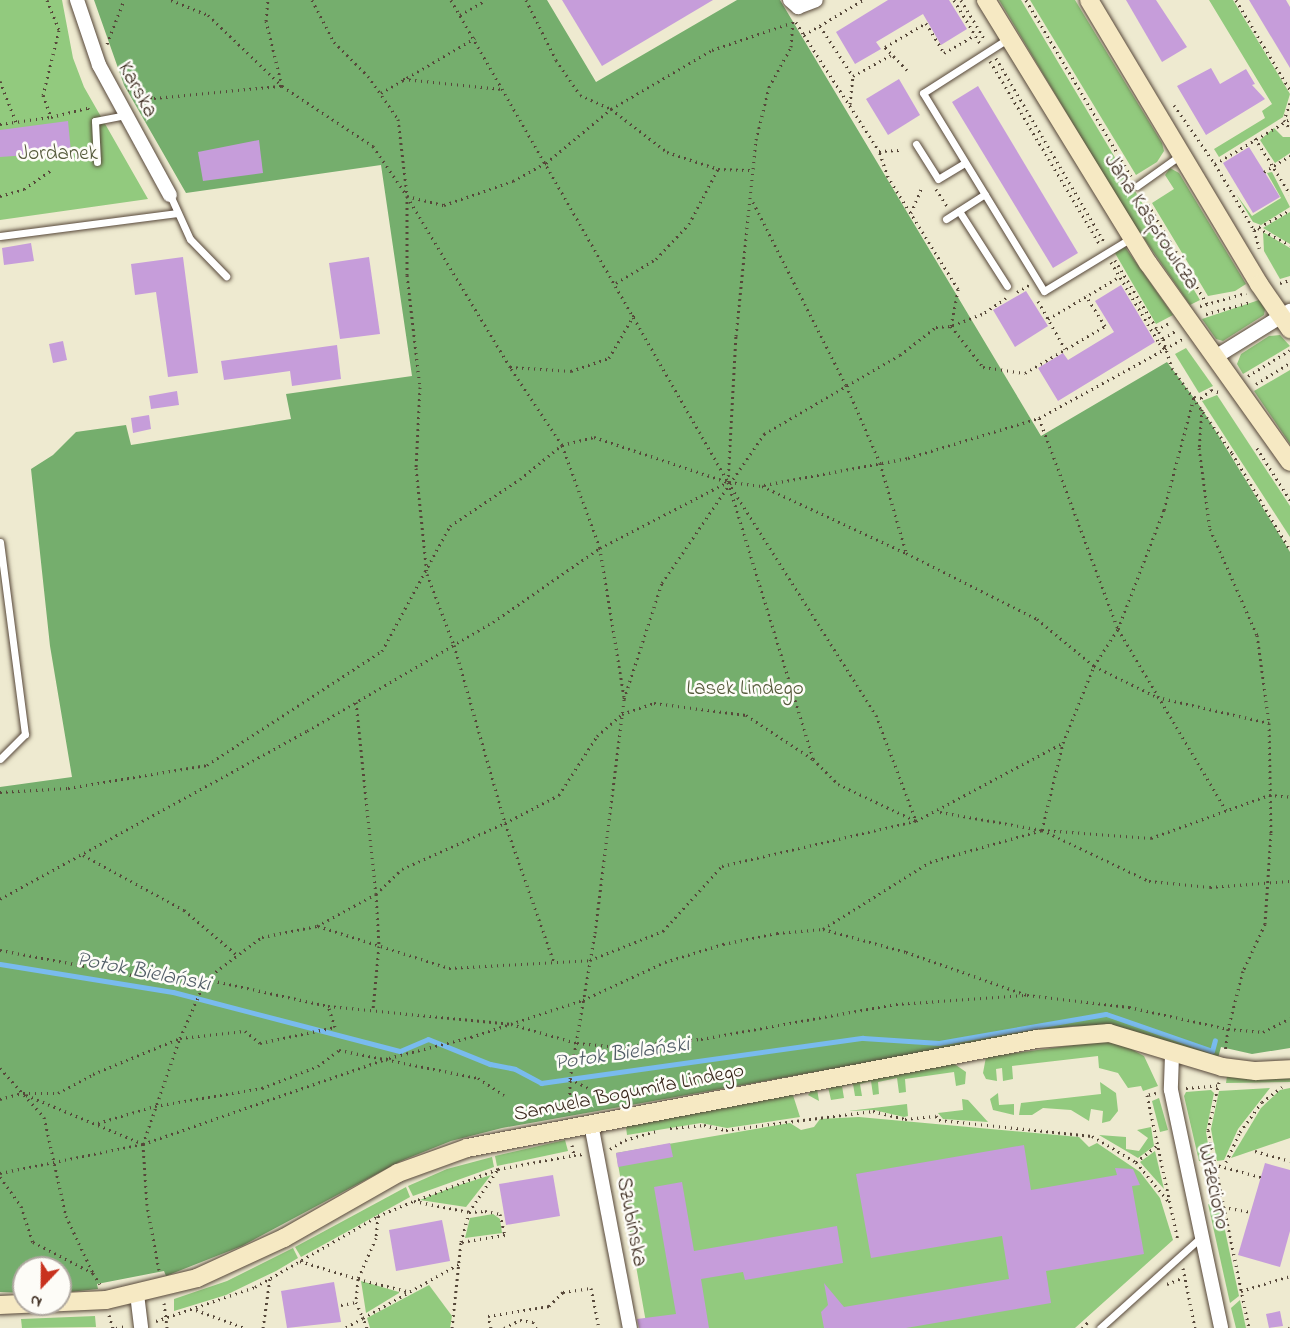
<!DOCTYPE html>
<meta charset="utf-8">
<style>
body{margin:0}
#map{position:relative;width:1290px;height:1328px;overflow:hidden;background:#eeead0;font-family:"Indie Flower",sans-serif}
div>[style]{position:absolute}
.green>*{inset:0;background:#92ca7e}
.forest>*{inset:0;background:#75ae6d}
.stream>*{height:5px;margin:-2.5px;padding:0 2.5px;transform-origin:2.5px;border-radius:2.5px;background:#79bbee}
.building>*{inset:0;background:#c69dda}
.path>*{height:3px;margin-top:-1.5px;transform-origin:0;background:repeating-linear-gradient(90deg,#564739 0 1.5px,transparent 0 6px)}
.roads{filter:drop-shadow(0 0 2px #564739) drop-shadow(0 0 2px #564739)}
.lane>*{height:7px;margin:-3.5px;padding:0 3.5px;transform-origin:3.5px;border-radius:3.5px;background:#fff}
.street>*{height:14px;margin:-7px;padding:0 7px;transform-origin:7px;border-radius:7px;background:#fff}
.secondary>*{height:18px;margin:-9px;padding:0 9px;transform-origin:9px;border-radius:9px;background:#f6e9c3}
span{translate:-50% -50%;white-space:nowrap;text-align:center;line-height:1.15;-webkit-text-stroke:5px #fdfcf7;paint-order:stroke}
.street-label{font-size:21px;color:#3b2a1e}
.park-label{font-size:21px;color:#555a3b}
.water-label{font-size:22px;color:#515d67;font-style:italic}
.north{position:absolute;left:12px;top:1256px;width:60px;height:60px;box-sizing:border-box;background:#fdfcf7;border:2px solid #afa8a0;border-radius:50%;rotate:202deg;font-size:16px;font-weight:700;line-height:24px;text-align:center;color:#3b2a1e}
.north::after{content:'';display:block;margin:auto;width:21px;height:27px;background:#c8321e;clip-path:polygon(50% 0,100% 100%,50% 72%,0 100%)}
</style>
<div id="map">
<div class="green">
<div style="clip-path:polygon(0 0,62px 0,73px 58px,84px 87px,148px 199px,0 220px)"></div>
<div style="clip-path:polygon(999px 0,1021px 0,1200px 300px,1190px 305px,1125px 211px)"></div>
<div style="clip-path:polygon(1030px 0,1075px 0,1162px 143px,1164px 151px,1157px 162px,1136px 175px)"></div>
<div style="clip-path:polygon(1209px 0,1233px 0,1290px 94px,1283px 117px,1219px 157px,1214px 149px,1265px 118px,1262px 111px,1272px 104px)"></div>
<div style="clip-path:polygon(1274px 128px,1283px 137px,1290px 137px,1290px 153px,1275px 163px,1260px 140px)"></div>
<div style="clip-path:polygon(1170px 168px,1179px 173px,1246px 284px,1235px 291px,1208px 296px,1152px 203px,1174px 189px,1165px 175px)"></div>
<div style="clip-path:polygon(1272px 172px,1290px 207px,1261px 225px,1253px 222px,1236px 194px,1252px 216px,1281px 198px,1267px 173px)"></div>
<div style="clip-path:polygon(1290px 212px,1290px 244px,1263px 228px)"></div>
<div style="clip-path:polygon(1263px 232px,1290px 248px,1290px 276px,1280px 279px,1264px 251px)"></div>
<div style="clip-path:polygon(1125px 247px,1173px 315px,1156px 324px,1115px 253px)"></div>
<div style="clip-path:polygon(1259px 300px,1265px 309px,1264px 315px,1223px 341px,1216px 339px,1202px 319px)"></div>
<div style="clip-path:polygon(1280px 335px,1290px 346px,1243px 374px,1237px 364px,1241px 354px,1269px 336px)"></div>
<div style="clip-path:polygon(1186px 348px,1213px 386px,1199px 393px,1175px 354px)"></div>
<div style="clip-path:polygon(1290px 370px,1290px 444px,1254px 391px)"></div>
<div style="clip-path:polygon(1217px 395px,1290px 506px,1290px 537px,1202px 401px)"></div>
<div style="clip-path:polygon(1103px 1041px,1122px 1044px,1144px 1056px,1158px 1086px,1143px 1091px,1141px 1086px,1128px 1088px,1118px 1073px,1099px 1068px,1098px 1056px,1012px 1066px,1013px 1079px,1003px 1081px,1002px 1068px,996px 1069px,997px 1081px,986px 1079px,983px 1073px,986px 1057px)"></div>
<div style="clip-path:polygon(953px 1063px,966px 1072px,965px 1084px,956px 1086px,954px 1072px,905px 1079px,906px 1092px,899px 1093px,897px 1078px,878px 1082px,879px 1094px,873px 1095px,871px 1081px,860px 1084px,862px 1096px,855px 1096px,853px 1084px,842px 1086px,844px 1098px,831px 1100px,828px 1087px,817px 1089px,819px 1101px,808px 1095px,814px 1088px)"></div>
<div style="clip-path:polygon(1227px 1076px,1290px 1077px,1290px 1082px,1226px 1083px)"></div>
<div style="clip-path:polygon(1100px 1082px,1116px 1093px,1118px 1111px,1110px 1121px,1102px 1123px,1103px 1111px,1091px 1109px,1089px 1121px,1071px 1110px,1043px 1108px,1032px 1115px,1019px 1115px,1021px 1103px,1101px 1094px)"></div>
<div style="clip-path:polygon(1270px 1088px,1238px 1129px,1224px 1160px,1217px 1161px,1211px 1129px,1219px 1091px)"></div>
<div style="clip-path:polygon(1290px 1088px,1290px 1138px,1231px 1158px,1261px 1108px,1280px 1090px)"></div>
<div style="clip-path:polygon(1211px 1090px,1214px 1093px,1206px 1132px,1211px 1162px,1199px 1161px,1184px 1096px,1186px 1092px)"></div>
<div style="clip-path:polygon(792px 1092px,800px 1117px,727px 1128px,701px 1123px,627px 1135px,626px 1127px,634px 1124px)"></div>
<div style="clip-path:polygon(998px 1093px,999px 1105px,1014px 1104px,1014px 1115px,993px 1110px,990px 1099px)"></div>
<div style="clip-path:polygon(1159px 1098px,1168px 1130px,1160px 1132px,1152px 1101px)"></div>
<div style="clip-path:polygon(962px 1099px,968px 1100px,988px 1122px,943px 1119px,938px 1113px,963px 1110px)"></div>
<div style="clip-path:polygon(907px 1104px,908px 1116px,904px 1117px,874px 1110px,848px 1111px)"></div>
<div style="clip-path:polygon(859px 1117px,1079px 1137px,1089px 1147px,1097px 1143px,1140px 1172px,1160px 1198px,1173px 1240px,1075px 1328px,647px 1328px,616px 1153px,790px 1123px,801px 1130px,814px 1127px,820px 1119px)"></div>
<div style="clip-path:polygon(1151px 1127px,1154px 1146px,1138px 1158px,1099px 1135px,1126px 1137px,1126px 1149px,1139px 1151px,1148px 1138px,1137px 1130px)"></div>
<div style="clip-path:polygon(565px 1140px,568px 1151px,497px 1166px,495px 1156px)"></div>
<div style="clip-path:polygon(1155px 1151px,1164px 1189px,1140px 1162px)"></div>
<div style="clip-path:polygon(492px 1157px,494px 1167px,413px 1196px,408px 1186px,447px 1169px)"></div>
<div style="clip-path:polygon(491px 1175px,466px 1207px,420px 1200px,453px 1187px)"></div>
<div style="clip-path:polygon(406px 1187px,410px 1197px,301px 1257px,295px 1247px)"></div>
<div style="clip-path:polygon(1208px 1204px,1220px 1207px,1239px 1296px,1230px 1303px)"></div>
<div style="clip-path:polygon(493px 1214px,500px 1219px,502px 1233px,465px 1238px,470px 1218px)"></div>
<div style="clip-path:polygon(293px 1248px,298px 1258px,276px 1271px,226px 1295px,174px 1311px,174px 1299px,227px 1281px)"></div>
<div style="clip-path:polygon(361px 1281px,399px 1292px,399px 1293px,366px 1313px)"></div>
<div style="clip-path:polygon(429px 1285px,452px 1316px,450px 1328px,370px 1328px,367px 1318px)"></div>
<div style="clip-path:polygon(1240px 1300px,1246px 1328px,1236px 1328px,1231px 1308px)"></div>
<div style="clip-path:polygon(95px 1316px,96px 1327px,22px 1328px,21px 1319px)"></div>
</div>
<div class="forest">
<div style="clip-path:polygon(94px 0,547px 0,596px 82px,737px 0,780px 0,1041px 436px,1167px 362px,1202px 409px,1290px 552px,1290px 1048px,1252px 1054px,1221px 1047px,1218px 1058px,1125px 1029px,1073px 1026px,502px 1128px,451px 1141px,401px 1161px,242px 1246px,166px 1276px,164px 1271px,97px 1284px,98px 1289px,60px 1293px,60px 1268px,24px 1268px,24px 1293px,0 1292px,0 787px,72px 777px,50px 646px,31px 469px,53px 455px,76px 432px,126px 425px,131px 445px,291px 419px,286px 394px,412px 376px,381px 165px,186px 193px,124px 85px)"></div>
</div>
<div class="stream">
<div style="left:0;top:964px;width:175px;rotate:9.2deg"></div>
<div style="left:173px;top:992px;width:235px;rotate:14.6deg"></div>
<div style="left:400px;top:1051px;width:30px;rotate:-23deg"></div>
<div style="left:428px;top:1039px;width:67px;rotate:22deg"></div>
<div style="left:490px;top:1064px;width:25px;rotate:11deg"></div>
<div style="left:515px;top:1069px;width:30px;rotate:28deg"></div>
<div style="left:541px;top:1083px;width:325px;rotate:-8deg"></div>
<div style="left:863px;top:1038px;width:76px;rotate:3.8deg"></div>
<div style="left:939px;top:1043px;width:169px;rotate:-9.9deg"></div>
<div style="left:1106px;top:1014px;width:112px;rotate:19.2deg"></div>
<div style="left:1212px;top:1051px;width:11px;rotate:-75deg"></div>
</div>
<div class="building">
<div style="clip-path:polygon(562px 0,713px 0,602px 66px)"></div>
<div style="clip-path:polygon(888px 0,949px 0,967px 29px,941px 45px,923px 14px,876px 42px,881px 49px,855px 64px,836px 32px)"></div>
<div style="clip-path:polygon(1126px 0,1156px 0,1187px 47px,1162px 62px)"></div>
<div style="clip-path:polygon(1249px 0,1286px 0,1290px 7px,1290px 68px)"></div>
<div style="clip-path:polygon(1211px 68px,1220px 84px,1246px 69px,1255px 84px,1252px 85px,1265px 99px,1206px 135px,1177px 86px)"></div>
<div style="clip-path:polygon(899px 79px,920px 115px,888px 135px,866px 99px)"></div>
<div style="clip-path:polygon(978px 86px,1078px 253px,1053px 268px,952px 102px)"></div>
<div style="clip-path:polygon(68px 121px,71px 152px,0 157px,0 130px)"></div>
<div style="clip-path:polygon(259px 140px,263px 173px,203px 181px,198px 152px)"></div>
<div style="clip-path:polygon(1249px 147px,1280px 197px,1253px 213px,1223px 163px)"></div>
<div style="clip-path:polygon(31px 243px,34px 261px,4px 265px,2px 248px)"></div>
<div style="clip-path:polygon(183px 257px,198px 373px,168px 377px,156px 292px,135px 295px,131px 264px)"></div>
<div style="clip-path:polygon(369px 257px,380px 334px,340px 339px,329px 263px)"></div>
<div style="clip-path:polygon(1121px 285px,1155px 342px,1058px 401px,1038px 368px,1063px 353px,1068px 360px,1114px 332px,1095px 301px)"></div>
<div style="clip-path:polygon(1026px 291px,1048px 326px,1015px 347px,993px 310px)"></div>
<div style="clip-path:polygon(63px 341px,67px 360px,53px 363px,49px 344px)"></div>
<div style="clip-path:polygon(337px 345px,341px 379px,292px 386px,290px 371px,224px 380px,221px 361px)"></div>
<div style="clip-path:polygon(177px 391px,179px 405px,151px 409px,149px 396px)"></div>
<div style="clip-path:polygon(149px 415px,151px 429px,133px 433px,131px 418px)"></div>
<div style="clip-path:polygon(670px 1143px,673px 1157px,618px 1167px,616px 1153px)"></div>
<div style="clip-path:polygon(1024px 1145px,1031px 1190px,1117px 1175px,1115px 1168px,1133px 1169px,1140px 1185px,1132px 1186px,1144px 1254px,1046px 1271px,1051px 1303px,906px 1328px,824px 1328px,821px 1312px,828px 1305px,824px 1283px,844px 1307px,1009px 1279px,1002px 1236px,871px 1258px,856px 1174px)"></div>
<div style="clip-path:polygon(1265px 1163px,1290px 1170px,1290px 1231px,1280px 1267px,1238px 1255px)"></div>
<div style="clip-path:polygon(553px 1175px,560px 1216px,506px 1225px,499px 1184px)"></div>
<div style="clip-path:polygon(682px 1182px,694px 1251px,837px 1226px,843px 1263px,745px 1280px,743px 1272px,701px 1279px,709px 1328px,639px 1328px,637px 1319px,676px 1314px,654px 1187px)"></div>
<div style="clip-path:polygon(442px 1220px,450px 1261px,396px 1271px,389px 1230px)"></div>
<div style="clip-path:polygon(334px 1282px,341px 1322px,287px 1328px,281px 1291px)"></div>
<div style="clip-path:polygon(1280px 1311px,1283px 1326px,1269px 1328px,1266px 1314px)"></div>
</div>
<div class="path">
<div style="left:47px;top:0;width:32px;rotate:68deg"></div>
<div style="left:59px;top:30px;width:67px;rotate:103.8deg"></div>
<div style="left:43px;top:95px;width:23px;rotate:70deg"></div>
<div style="left:51px;top:117px;width:38px;rotate:-14deg"></div>
<div style="left:88px;top:108px;width:4px;rotate:63deg"></div>
<div style="left:171px;top:0;width:40px;rotate:22deg"></div>
<div style="left:208px;top:15px;width:103px;rotate:43.8deg"></div>
<div style="left:282px;top:86px;width:109px;rotate:33.4deg"></div>
<div style="left:373px;top:146px;width:60px;rotate:55.8deg"></div>
<div style="left:407px;top:196px;width:79px;rotate:90deg"></div>
<div style="left:407px;top:275px;width:113px;rotate:83.4deg"></div>
<div style="left:420px;top:387px;width:81px;rotate:92.8deg"></div>
<div style="left:416px;top:468px;width:107px;rotate:84.1deg"></div>
<div style="left:427px;top:574px;width:76px;rotate:69.2deg"></div>
<div style="left:454px;top:645px;width:185px;rotate:74deg"></div>
<div style="left:505px;top:823px;width:147px;rotate:70.6deg"></div>
<div style="left:312px;top:0;width:47px;rotate:62.4deg"></div>
<div style="left:334px;top:42px;width:48px;rotate:45deg"></div>
<div style="left:368px;top:76px;width:52px;rotate:55.1deg"></div>
<div style="left:398px;top:119px;width:76px;rotate:83.2deg"></div>
<div style="left:451px;top:0;width:556px;rotate:60.11deg"></div>
<div style="left:728px;top:482px;width:276px;rotate:57.6deg"></div>
<div style="left:876px;top:715px;width:113px;rotate:69.3deg"></div>
<div style="left:526px;top:0;width:67px;rotate:63.4deg"></div>
<div style="left:556px;top:60px;width:42px;rotate:55.6deg"></div>
<div style="left:580px;top:95px;width:34px;rotate:24deg"></div>
<div style="left:611px;top:109px;width:71px;rotate:37.5deg"></div>
<div style="left:667px;top:152px;width:54px;rotate:18.4deg"></div>
<div style="left:718px;top:169px;width:36px;rotate:2deg"></div>
<div style="left:954px;top:0;width:52px;rotate:59deg"></div>
<div style="left:961px;top:0;width:47px;rotate:59deg"></div>
<div style="left:1026px;top:0;width:205px;rotate:59.2deg"></div>
<div style="left:1236px;top:0;width:105px;rotate:59deg"></div>
<div style="left:460px;top:15px;width:30px;rotate:-30deg"></div>
<div style="left:796px;top:22px;width:15px;rotate:58deg"></div>
<div style="left:804px;top:35px;width:69px;rotate:-30.7deg"></div>
<div style="left:820px;top:26px;width:60px;rotate:56.6deg"></div>
<div style="left:853px;top:76px;width:43px;rotate:-28.9deg"></div>
<div style="left:804px;top:35px;width:138px;rotate:57.1deg"></div>
<div style="left:879px;top:151px;width:20px;rotate:-3deg"></div>
<div style="left:107px;top:44px;width:47px;rotate:-68.9deg"></div>
<div style="left:996px;top:58px;width:212px;rotate:59.5deg"></div>
<div style="left:990px;top:61px;width:212px;rotate:59.1deg"></div>
<div style="left:907px;top:70px;width:32px;rotate:-134deg"></div>
<div style="left:885px;top:47px;width:48px;rotate:-30.3deg"></div>
<div style="left:926px;top:23px;width:35px;rotate:59deg"></div>
<div style="left:944px;top:53px;width:36px;rotate:-30deg"></div>
<div style="left:403px;top:79px;width:100px;rotate:5.8deg"></div>
<div style="left:0;top:81px;width:44px;rotate:68.7deg"></div>
<div style="left:128px;top:89px;width:28px;rotate:19deg"></div>
<div style="left:154px;top:98px;width:129px;rotate:-5.4deg"></div>
<div style="left:282px;top:86px;width:67px;rotate:-103.8deg"></div>
<div style="left:266px;top:21px;width:21px;rotate:-85deg"></div>
<div style="left:381px;top:93px;width:109px;rotate:-30.3deg"></div>
<div style="left:1290px;top:103px;width:18px;rotate:109deg"></div>
<div style="left:1284px;top:120px;width:11px;rotate:56deg"></div>
<div style="left:850px;top:104px;width:28px;rotate:-84deg"></div>
<div style="left:1174px;top:105px;width:72px;rotate:55.2deg"></div>
<div style="left:1215px;top:164px;width:77px;rotate:59.4deg"></div>
<div style="left:1254px;top:230px;width:19px;rotate:74deg"></div>
<div style="left:0;top:124px;width:51px;rotate:-7.8deg"></div>
<div style="left:1255px;top:138px;width:66px;rotate:58deg"></div>
<div style="left:1215px;top:164px;width:87px;rotate:-31deg"></div>
<div style="left:1264px;top:172px;width:31px;rotate:-32deg"></div>
<div style="left:936px;top:189px;width:20px;rotate:57deg"></div>
<div style="left:1142px;top:194px;width:128px;rotate:59.4deg"></div>
<div style="left:0;top:196px;width:25px;rotate:-16deg"></div>
<div style="left:24px;top:189px;width:35px;rotate:-35deg"></div>
<div style="left:753px;top:202px;width:205px;rotate:63.1deg"></div>
<div style="left:846px;top:385px;width:85px;rotate:66.4deg"></div>
<div style="left:880px;top:463px;width:93px;rotate:73.7deg"></div>
<div style="left:911px;top:213px;width:28px;rotate:-67deg"></div>
<div style="left:1258px;top:228px;width:36px;rotate:28deg"></div>
<div style="left:1254px;top:230px;width:41px;rotate:-29.1deg"></div>
<div style="left:1115px;top:260px;width:92px;rotate:58.7deg"></div>
<div style="left:1163px;top:339px;width:30px;rotate:73deg"></div>
<div style="left:1172px;top:368px;width:104px;rotate:54.8deg"></div>
<div style="left:1232px;top:453px;width:113px;rotate:59.1deg"></div>
<div style="left:1111px;top:262px;width:94px;rotate:59.3deg"></div>
<div style="left:1159px;top:343px;width:8px;rotate:45deg"></div>
<div style="left:1165px;top:349px;width:20px;rotate:-30deg"></div>
<div style="left:616px;top:283px;width:47px;rotate:-31deg"></div>
<div style="left:656px;top:259px;width:48px;rotate:-46.7deg"></div>
<div style="left:689px;top:224px;width:62px;rotate:-62.2deg"></div>
<div style="left:1280px;top:283px;width:10px;rotate:-17deg"></div>
<div style="left:1017px;top:292px;width:14px;rotate:-30deg"></div>
<div style="left:1006px;top:298px;width:29px;rotate:146deg"></div>
<div style="left:982px;top:314px;width:33px;rotate:159deg"></div>
<div style="left:951px;top:326px;width:52px;rotate:52deg"></div>
<div style="left:983px;top:367px;width:42px;rotate:8.1deg"></div>
<div style="left:1025px;top:373px;width:93px;rotate:-30.4deg"></div>
<div style="left:1105px;top:326px;width:36px;rotate:-122deg"></div>
<div style="left:1038px;top:301px;width:55px;rotate:60.6deg"></div>
<div style="left:1200px;top:306px;width:48px;rotate:-15.8deg"></div>
<div style="left:1206px;top:314px;width:47px;rotate:-14.9deg"></div>
<div style="left:1048px;top:319px;width:82px;rotate:-30.6deg"></div>
<div style="left:1156px;top:330px;width:17px;rotate:-28deg"></div>
<div style="left:1163px;top:339px;width:17px;rotate:-33deg"></div>
<div style="left:510px;top:367px;width:61px;rotate:3.8deg"></div>
<div style="left:571px;top:371px;width:40px;rotate:-18.9deg"></div>
<div style="left:609px;top:358px;width:50px;rotate:-59.8deg"></div>
<div style="left:1248px;top:376px;width:49px;rotate:-31.8deg"></div>
<div style="left:1256px;top:384px;width:40px;rotate:-32deg"></div>
<div style="left:1202px;top:409px;width:39px;rotate:94deg"></div>
<div style="left:1199px;top:448px;width:82px;rotate:82.3deg"></div>
<div style="left:1210px;top:529px;width:116px;rotate:66.1deg"></div>
<div style="left:1257px;top:635px;width:89px;rotate:82.2deg"></div>
<div style="left:1269px;top:723px;width:110px;rotate:89deg"></div>
<div style="left:1271px;top:833px;width:91px;rotate:93.8deg"></div>
<div style="left:1265px;top:924px;width:52px;rotate:115.1deg"></div>
<div style="left:1243px;top:971px;width:60px;rotate:104.5deg"></div>
<div style="left:1228px;top:1029px;width:35px;rotate:5deg"></div>
<div style="left:1263px;top:1032px;width:30px;rotate:-27deg"></div>
<div style="left:1039px;top:418px;width:225px;rotate:69.5deg"></div>
<div style="left:1118px;top:629px;width:211px;rotate:59.2deg"></div>
<div style="left:1257px;top:448px;width:62px;rotate:57.6deg"></div>
<div style="left:729px;top:482px;width:33px;rotate:7deg"></div>
<div style="left:762px;top:486px;width:159px;rotate:25deg"></div>
<div style="left:906px;top:553px;width:147px;rotate:26.7deg"></div>
<div style="left:1037px;top:619px;width:74px;rotate:39.5deg"></div>
<div style="left:1094px;top:666px;width:70px;rotate:26.2deg"></div>
<div style="left:1157px;top:697px;width:115px;rotate:13.1deg"></div>
<div style="left:764px;top:485px;width:147px;rotate:-10.6deg"></div>
<div style="left:908px;top:458px;width:137px;rotate:-17deg"></div>
<div style="left:1039px;top:418px;width:144px;rotate:-28.7deg"></div>
<div style="left:624px;top:697px;width:151px;rotate:-99.2deg"></div>
<div style="left:600px;top:548px;width:110px;rotate:-110.3deg"></div>
<div style="left:562px;top:445px;width:94px;rotate:-123.7deg"></div>
<div style="left:510px;top:367px;width:200px;rotate:-121.1deg"></div>
<div style="left:407px;top:196px;width:38px;rotate:14deg"></div>
<div style="left:444px;top:205px;width:73px;rotate:-19.2deg"></div>
<div style="left:513px;top:181px;width:38px;rotate:-29deg"></div>
<div style="left:546px;top:163px;width:85px;rotate:-39.7deg"></div>
<div style="left:611px;top:109px;width:117px;rotate:-30.3deg"></div>
<div style="left:712px;top:50px;width:83px;rotate:-18.9deg"></div>
<div style="left:356px;top:702px;width:193px;rotate:84.1deg"></div>
<div style="left:376px;top:894px;width:52px;rotate:86.7deg"></div>
<div style="left:379px;top:946px;width:64px;rotate:95.4deg"></div>
<div style="left:0;top:792px;width:68px;rotate:-3.4deg"></div>
<div style="left:68px;top:788px;width:141px;rotate:-9.4deg"></div>
<div style="left:207px;top:765px;width:209px;rotate:-33.1deg"></div>
<div style="left:382px;top:651px;width:142px;rotate:-61.5deg"></div>
<div style="left:450px;top:526px;width:84px;rotate:-33.9deg"></div>
<div style="left:520px;top:479px;width:54px;rotate:-39deg"></div>
<div style="left:562px;top:445px;width:33px;rotate:-14deg"></div>
<div style="left:594px;top:437px;width:141px;rotate:18.6deg"></div>
<div style="left:728px;top:482px;width:290px;rotate:72.9deg"></div>
<div style="left:940px;top:812px;width:104px;rotate:10deg"></div>
<div style="left:1042px;top:830px;width:119px;rotate:25.5deg"></div>
<div style="left:1149px;top:881px;width:61px;rotate:5.6deg"></div>
<div style="left:1210px;top:887px;width:80px;rotate:-4.3deg"></div>
<div style="left:1042px;top:830px;width:89px;rotate:-76.4deg"></div>
<div style="left:1063px;top:743px;width:83px;rotate:-68.1deg"></div>
<div style="left:1094px;top:666px;width:44px;rotate:-57deg"></div>
<div style="left:1118px;top:629px;width:128px;rotate:-68.9deg"></div>
<div style="left:1164px;top:510px;width:117px;rotate:-75.1deg"></div>
<div style="left:1194px;top:397px;width:7px;rotate:8deg"></div>
<div style="left:1201px;top:398px;width:13px;rotate:-39deg"></div>
<div style="left:1211px;top:390px;width:8px;rotate:14deg"></div>
<div style="left:83px;top:855px;width:115px;rotate:28.6deg"></div>
<div style="left:184px;top:910px;width:71px;rotate:40.4deg"></div>
<div style="left:0;top:899px;width:350px;rotate:-28.7deg"></div>
<div style="left:307px;top:731px;width:216px;rotate:-30.4deg"></div>
<div style="left:493px;top:622px;width:130px;rotate:-34.7deg"></div>
<div style="left:600px;top:548px;width:144px;rotate:-27.3deg"></div>
<div style="left:728px;top:482px;width:146px;rotate:-86.9deg"></div>
<div style="left:736px;top:336px;width:197px;rotate:-84.2deg"></div>
<div style="left:756px;top:140px;width:55px;rotate:-76.2deg"></div>
<div style="left:769px;top:87px;width:46px;rotate:-61.2deg"></div>
<div style="left:791px;top:47px;width:27px;rotate:-86deg"></div>
<div style="left:318px;top:926px;width:138px;rotate:17.8deg"></div>
<div style="left:449px;top:968px;width:141px;rotate:-3.2deg"></div>
<div style="left:590px;top:960px;width:79px;rotate:-21.7deg"></div>
<div style="left:663px;top:931px;width:88px;rotate:-47.8deg"></div>
<div style="left:722px;top:866px;width:199px;rotate:-13.1deg"></div>
<div style="left:916px;top:821px;width:166px;rotate:-28deg"></div>
<div style="left:823px;top:929px;width:126px;rotate:-32.1deg"></div>
<div style="left:930px;top:862px;width:116px;rotate:-15.9deg"></div>
<div style="left:1042px;top:830px;width:109px;rotate:4.2deg"></div>
<div style="left:1151px;top:838px;width:126px;rotate:-20deg"></div>
<div style="left:1269px;top:795px;width:21px;rotate:5deg"></div>
<div style="left:0;top:950px;width:140px;rotate:10.7deg"></div>
<div style="left:138px;top:976px;width:68px;rotate:2.5deg"></div>
<div style="left:206px;top:979px;width:70px;rotate:-36.9deg"></div>
<div style="left:262px;top:937px;width:56px;rotate:-11.3deg"></div>
<div style="left:317px;top:926px;width:67px;rotate:-28.5deg"></div>
<div style="left:376px;top:894px;width:36px;rotate:-44deg"></div>
<div style="left:402px;top:869px;width:113px;rotate:-24.1deg"></div>
<div style="left:505px;top:823px;width:61px;rotate:-27.4deg"></div>
<div style="left:559px;top:795px;width:70px;rotate:-57.2deg"></div>
<div style="left:597px;top:736px;width:33px;rotate:-41deg"></div>
<div style="left:622px;top:714px;width:34px;rotate:-19deg"></div>
<div style="left:654px;top:703px;width:93px;rotate:7.4deg"></div>
<div style="left:746px;top:715px;width:80px;rotate:33.3deg"></div>
<div style="left:813px;top:759px;width:35px;rotate:45deg"></div>
<div style="left:838px;top:784px;width:86px;rotate:25.4deg"></div>
<div style="left:0;top:1068px;width:66px;rotate:48.1deg"></div>
<div style="left:44px;top:1117px;width:101px;rotate:77.5deg"></div>
<div style="left:66px;top:1216px;width:63px;rotate:64.7deg"></div>
<div style="left:570px;top:1079px;width:52px;rotate:26.1deg"></div>
<div style="left:1219px;top:1082px;width:49px;rotate:102.9deg"></div>
<div style="left:1208px;top:1130px;width:202px;rotate:78.3deg"></div>
<div style="left:1186px;top:1088px;width:32px;rotate:-5deg"></div>
<div style="left:1156px;top:1093px;width:9px;rotate:167deg"></div>
<div style="left:1147px;top:1095px;width:149px;rotate:78deg"></div>
<div style="left:26px;top:1095px;width:125px;rotate:22.7deg"></div>
<div style="left:0;top:1099px;width:24px;rotate:-15deg"></div>
<div style="left:23px;top:1093px;width:35px"></div>
<div style="left:58px;top:1093px;width:40px;rotate:-28deg"></div>
<div style="left:93px;top:1074px;width:94px;rotate:-22.5deg"></div>
<div style="left:180px;top:1038px;width:65px;rotate:-6.1deg"></div>
<div style="left:245px;top:1031px;width:19px;rotate:39deg"></div>
<div style="left:260px;top:1043px;width:77px;rotate:-12deg"></div>
<div style="left:335px;top:1027px;width:22px;rotate:-108deg"></div>
<div style="left:569px;top:1112px;width:33px;rotate:-88deg"></div>
<div style="left:570px;top:1079px;width:148px;rotate:-80.3deg"></div>
<div style="left:595px;top:933px;width:236px;rotate:-82.9deg"></div>
<div style="left:624px;top:699px;width:122px;rotate:-71.9deg"></div>
<div style="left:662px;top:583px;width:181px;rotate:-55.6deg"></div>
<div style="left:764px;top:434px;width:157px;rotate:-30.2deg"></div>
<div style="left:900px;top:355px;width:46px;rotate:-37.9deg"></div>
<div style="left:936px;top:327px;width:15px;rotate:-4deg"></div>
<div style="left:951px;top:326px;width:38px;rotate:-79deg"></div>
<div style="left:958px;top:289px;width:132px;rotate:-122deg"></div>
<div style="left:888px;top:177px;width:28px;rotate:-109deg"></div>
<div style="left:98px;top:1123px;width:59px;rotate:-16.6deg"></div>
<div style="left:155px;top:1106px;width:109px;rotate:-9.5deg"></div>
<div style="left:262px;top:1088px;width:60px;rotate:-21.4deg"></div>
<div style="left:318px;top:1066px;width:26px;rotate:-37deg"></div>
<div style="left:339px;top:1050px;width:142px;rotate:11.4deg"></div>
<div style="left:478px;top:1078px;width:31px;rotate:33deg"></div>
<div style="left:670px;top:1128px;width:34px;rotate:-5deg"></div>
<div style="left:704px;top:1125px;width:23px;rotate:13deg"></div>
<div style="left:726px;top:1130px;width:148px;rotate:-7.4deg"></div>
<div style="left:873px;top:1111px;width:33px;rotate:14deg"></div>
<div style="left:905px;top:1119px;width:31px;rotate:-6deg"></div>
<div style="left:936px;top:1116px;width:5px;rotate:53deg"></div>
<div style="left:939px;top:1120px;width:154px;rotate:6deg"></div>
<div style="left:1092px;top:1136px;width:51px;rotate:30.6deg"></div>
<div style="left:1136px;top:1162px;width:28px;rotate:-38deg"></div>
<div style="left:625px;top:1140px;width:33px;rotate:-16deg"></div>
<div style="left:572px;top:1145px;width:10px;rotate:79deg"></div>
<div style="left:574px;top:1155px;width:10px;rotate:-6deg"></div>
<div style="left:610px;top:1149px;width:17px;rotate:-31deg"></div>
<div style="left:1255px;top:1151px;width:36px;rotate:16deg"></div>
<div style="left:1136px;top:1162px;width:52px;rotate:50.5deg"></div>
<div style="left:1226px;top:1162px;width:33px;rotate:-65deg"></div>
<div style="left:1240px;top:1132px;width:37px;rotate:-54deg"></div>
<div style="left:1262px;top:1102px;width:25px;rotate:-37deg"></div>
<div style="left:1213px;top:1164px;width:50px;rotate:15.2deg"></div>
<div style="left:498px;top:1169px;width:90px;rotate:159.1deg"></div>
<div style="left:414px;top:1201px;width:56px;rotate:11.3deg"></div>
<div style="left:469px;top:1212px;width:52px;rotate:-56deg"></div>
<div style="left:498px;top:1169px;width:77px;rotate:-10.4deg"></div>
<div style="left:0;top:1173px;width:146px;rotate:-11.5deg"></div>
<div style="left:143px;top:1144px;width:261px;rotate:-19.3deg"></div>
<div style="left:389px;top:1058px;width:85px;rotate:-14.4deg"></div>
<div style="left:471px;top:1037px;width:118px;rotate:-18.3deg"></div>
<div style="left:583px;top:1000px;width:90px;rotate:-24.9deg"></div>
<div style="left:665px;top:962px;width:61px;rotate:-17.2deg"></div>
<div style="left:723px;top:944px;width:55px;rotate:-11.5deg"></div>
<div style="left:777px;top:933px;width:46px;rotate:-5deg"></div>
<div style="left:823px;top:929px;width:86px;rotate:15.5deg"></div>
<div style="left:906px;top:952px;width:128px;rotate:19.6deg"></div>
<div style="left:1027px;top:995px;width:103px;rotate:6.7deg"></div>
<div style="left:1129px;top:1007px;width:101px;rotate:12.5deg"></div>
<div style="left:1228px;top:1029px;width:23px;rotate:97deg"></div>
<div style="left:0;top:1177px;width:36px;rotate:54deg"></div>
<div style="left:21px;top:1206px;width:38px;rotate:72deg"></div>
<div style="left:33px;top:1242px;width:68px;rotate:27.3deg"></div>
<div style="left:93px;top:1273px;width:13px;rotate:58deg"></div>
<div style="left:1223px;top:1207px;width:28px;rotate:10deg"></div>
<div style="left:485px;top:1211px;width:15px;rotate:11deg"></div>
<div style="left:500px;top:1214px;width:22px;rotate:77deg"></div>
<div style="left:505px;top:1235px;width:45px;rotate:171deg"></div>
<div style="left:461px;top:1242px;width:31px;rotate:-75deg"></div>
<div style="left:469px;top:1212px;width:16px;rotate:-4deg"></div>
<div style="left:378px;top:1216px;width:22px;rotate:95deg"></div>
<div style="left:376px;top:1238px;width:45px;rotate:113.7deg"></div>
<div style="left:358px;top:1279px;width:50px;rotate:13.8deg"></div>
<div style="left:300px;top:1261px;width:61px;rotate:17.2deg"></div>
<div style="left:358px;top:1279px;width:23px;rotate:95deg"></div>
<div style="left:356px;top:1302px;width:17px;rotate:66deg"></div>
<div style="left:363px;top:1318px;width:21px;rotate:151deg"></div>
<div style="left:1183px;top:1268px;width:61px;rotate:78.7deg"></div>
<div style="left:159px;top:1270px;width:66px;rotate:-100.5deg"></div>
<div style="left:147px;top:1205px;width:61px;rotate:-93.8deg"></div>
<div style="left:143px;top:1144px;width:112px;rotate:-70.8deg"></div>
<div style="left:180px;top:1038px;width:64px;rotate:-66.2deg"></div>
<div style="left:206px;top:979px;width:125px;rotate:12.5deg"></div>
<div style="left:328px;top:1006px;width:184px;rotate:5.6deg"></div>
<div style="left:511px;top:1024px;width:69px;rotate:16.1deg"></div>
<div style="left:577px;top:1043px;width:42px;rotate:5.4deg"></div>
<div style="left:619px;top:1047px;width:82px;rotate:-5.6deg"></div>
<div style="left:701px;top:1039px;width:198px;rotate:-10.2deg"></div>
<div style="left:896px;top:1004px;width:129px;rotate:-4deg"></div>
<div style="left:1167px;top:1284px;width:18px;rotate:-22deg"></div>
<div style="left:1241px;top:1291px;width:51px;rotate:-17deg"></div>
<div style="left:164px;top:1303px;width:25px;rotate:83deg"></div>
<div style="left:341px;top:1305px;width:15px;rotate:-11deg"></div>
<div style="left:196px;top:1310px;width:52px;rotate:20.2deg"></div>
<div style="left:109px;top:1315px;width:14px;rotate:73deg"></div>
<div style="left:156px;top:1321px;width:105px;rotate:-19deg"></div>
<div style="left:255px;top:1287px;width:142px;rotate:-30deg"></div>
<div style="left:378px;top:1216px;width:39px;rotate:-23deg"></div>
<div style="left:116px;top:1328px;width:10px;rotate:-11deg"></div>
<div style="left:263px;top:1328px;width:50px;rotate:-82deg"></div>
<div style="left:367px;top:1328px;width:11px;rotate:-112deg"></div>
<div style="left:363px;top:1318px;width:110px;rotate:-29.4deg"></div>
<div style="left:452px;top:1328px;width:86px;rotate:-84deg"></div>
<div style="left:491px;top:1328px;width:12px;rotate:-104deg"></div>
<div style="left:488px;top:1316px;width:62px;rotate:-9.3deg"></div>
<div style="left:549px;top:1306px;width:20px;rotate:-45deg"></div>
<div style="left:563px;top:1292px;width:28px;rotate:-8deg"></div>
<div style="left:591px;top:1288px;width:41px;rotate:78.7deg"></div>
<div style="left:504px;top:1328px;width:18px;rotate:-27deg"></div>
<div style="left:520px;top:1320px;width:13px;rotate:9deg"></div>
<div style="left:533px;top:1322px;width:7px;rotate:63deg"></div>
<div style="left:1082px;top:1328px;width:11px;rotate:-45deg"></div>
<div style="left:1289px;top:1328px;width:1px;rotate:-45deg"></div>
</div>
<div class="roads">
<div class="lane">
<div style="left:1009px;top:38px;width:102px;rotate:147.4deg"></div>
<div style="left:923px;top:93px;width:232px;rotate:58.6deg"></div>
<div style="left:1044px;top:291px;width:102px;rotate:-31.3deg"></div>
<div style="left:916px;top:144px;width:41px;rotate:57.8deg"></div>
<div style="left:938px;top:179px;width:31px;rotate:-31deg"></div>
<div style="left:97px;top:162px;width:41px;rotate:-92.8deg"></div>
<div style="left:95px;top:121px;width:32px;rotate:-11deg"></div>
<div style="left:1137px;top:186px;width:52px;rotate:-35.5deg"></div>
<div style="left:170px;top:195px;width:48px;rotate:65.6deg"></div>
<div style="left:190px;top:239px;width:52px;rotate:45.8deg"></div>
<div style="left:959px;top:211px;width:89px;rotate:57.4deg"></div>
<div style="left:946px;top:219px;width:46px;rotate:-32.7deg"></div>
<div style="left:0;top:236px;width:179px;rotate:-7.4deg"></div>
<div style="left:0;top:542px;width:194px;rotate:82.6deg"></div>
<div style="left:25px;top:734px;width:35px;rotate:135deg"></div>
<div style="left:1100px;top:1328px;width:137px;rotate:-42deg"></div>
</div>
<div class="street">
<div style="left:77px;top:0;width:69px;rotate:71.3deg"></div>
<div style="left:99px;top:65px;width:148px;rotate:61.4deg"></div>
<div style="left:790px;top:0;width:11px;rotate:41deg"></div>
<div style="left:798px;top:7px;width:19px;rotate:-21deg"></div>
<div style="left:1217px;top:356px;width:86px;rotate:-31.7deg"></div>
<div style="left:1172px;top:1055px;width:35px;rotate:92deg"></div>
<div style="left:1171px;top:1090px;width:243px;rotate:78.1deg"></div>
<div style="left:591px;top:1124px;width:208px;rotate:79.2deg"></div>
<div style="left:137px;top:1294px;width:34px;rotate:83deg"></div>
</div>
<div class="secondary">
<div style="left:986px;top:0;width:309px;rotate:58.4deg"></div>
<div style="left:1148px;top:263px;width:244px;rotate:54.5deg"></div>
<div style="left:1089px;top:0;width:331px;rotate:59.1deg"></div>
<div style="left:1259px;top:284px;width:55px;rotate:55.4deg"></div>
<div style="left:0;top:1305px;width:106px;rotate:-2.7deg"></div>
<div style="left:106px;top:1300px;width:94px;rotate:-13.6deg"></div>
<div style="left:197px;top:1278px;width:96px;rotate:-24.7deg"></div>
<div style="left:284px;top:1238px;width:131px;rotate:-29.7deg"></div>
<div style="left:398px;top:1173px;width:73px;rotate:-19.9deg"></div>
<div style="left:467px;top:1148px;width:580px;rotate:-10.83deg"></div>
<div style="left:1037px;top:1039px;width:72px;rotate:-4.8deg"></div>
<div style="left:1109px;top:1033px;width:118px;rotate:16.7deg"></div>
<div style="left:1222px;top:1067px;width:34px;rotate:7deg"></div>
<div style="left:1256px;top:1071px;width:34px;rotate:-3deg"></div>
</div>
</div>
<div class="street-label">
<span style="left:137px;top:90px;rotate:61deg">Karska</span>
<span style="left:1151px;top:222px;rotate:57deg">Jana Kasprowicza</span>
<span style="left:629px;top:1093px;rotate:-11deg">Samuela Bogumiła Lindego</span>
<span style="left:1213px;top:1187px;rotate:78deg">Wrzeciono</span>
<span style="left:631px;top:1222px;rotate:79deg">Szubińska</span>
</div>
<div class="park-label">
<span style="left:58px;top:154px">Jordanek</span>
<span style="left:745px;top:689px">Lasek Lindego</span>
</div>
<div class="water-label">
<span style="left:143px;top:973px;rotate:11deg">Potok Bielański</span>
<span style="left:622px;top:1055px;rotate:-8deg">Potok Bielański</span>
</div>
<div class="north">N</div>
</div>
